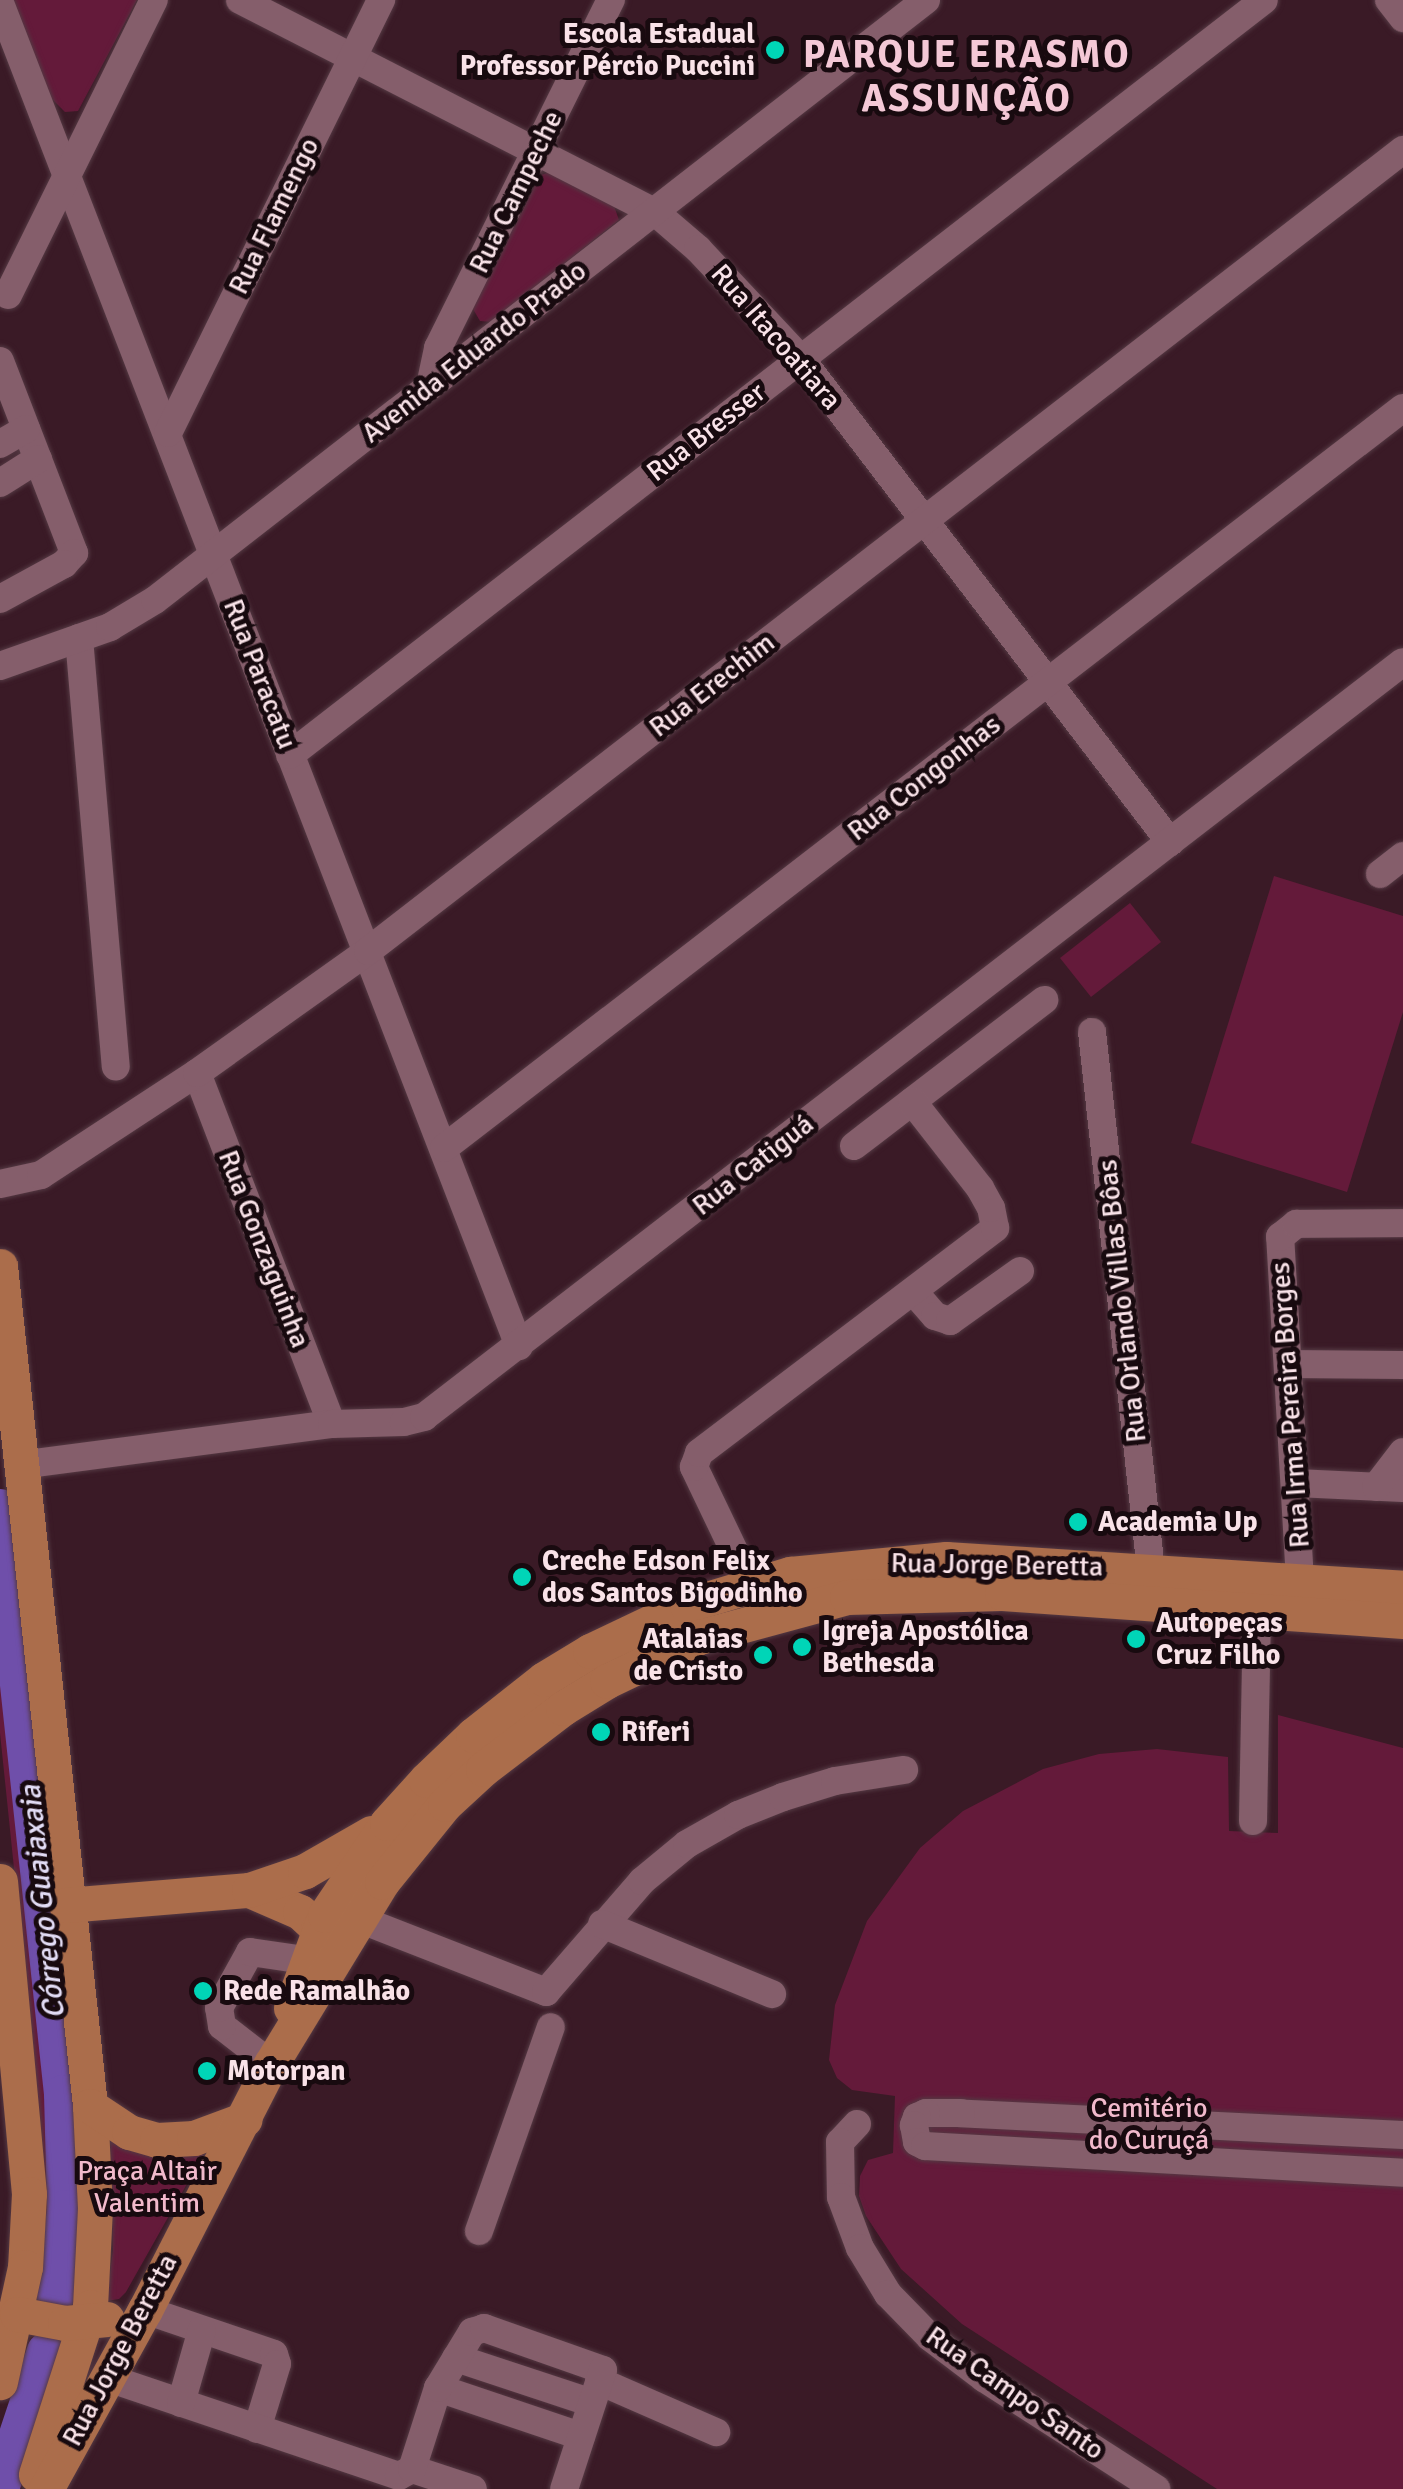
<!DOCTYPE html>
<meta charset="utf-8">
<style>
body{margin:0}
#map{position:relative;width:1403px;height:2489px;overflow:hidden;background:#3a1a26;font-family:Signika,sans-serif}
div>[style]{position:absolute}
.green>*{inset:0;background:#641a3a}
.river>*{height:38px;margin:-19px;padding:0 19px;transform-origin:19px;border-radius:19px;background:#6f4faa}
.roads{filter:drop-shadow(0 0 2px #543943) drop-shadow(0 0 2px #543943)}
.minor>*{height:28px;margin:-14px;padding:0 14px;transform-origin:14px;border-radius:14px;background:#855e6b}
.major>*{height:35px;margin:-17.5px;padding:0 17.5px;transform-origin:17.5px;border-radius:17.5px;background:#ab6d4b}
.dots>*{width:28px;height:28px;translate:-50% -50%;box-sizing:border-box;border:5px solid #180a0f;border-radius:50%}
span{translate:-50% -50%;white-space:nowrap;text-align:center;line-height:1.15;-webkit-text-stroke:10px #180a0f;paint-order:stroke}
.poi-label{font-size:28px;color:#f9e2e8;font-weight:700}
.right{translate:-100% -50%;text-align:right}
.left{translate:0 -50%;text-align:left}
.street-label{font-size:28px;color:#f9e2e8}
.park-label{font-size:28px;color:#f1b9cb}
.water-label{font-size:30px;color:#e2dcf5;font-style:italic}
.district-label{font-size:38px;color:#f4c8d6;font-weight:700;letter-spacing:2.5px}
</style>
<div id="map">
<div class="green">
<div style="clip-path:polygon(12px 0,137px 0,78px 111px,65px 112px,50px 97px)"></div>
<div style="clip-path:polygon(550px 172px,614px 206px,619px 220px,491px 322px,480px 321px,473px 309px,475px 301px,538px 176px)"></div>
<div style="clip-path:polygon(1274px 876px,1403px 916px,1403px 1012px,1347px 1192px,1191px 1143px)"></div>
<div style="clip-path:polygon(1130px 903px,1161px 942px,1091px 997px,1060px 958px)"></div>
<div style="clip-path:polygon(0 1581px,58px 2127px,58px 2209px,50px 2286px,41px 2276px,43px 2149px,0 1733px)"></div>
<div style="clip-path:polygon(1278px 1715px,1403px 1748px,1403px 2489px,1217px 2489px,962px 2324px,901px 2269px,866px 2216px,859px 2196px,860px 2176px,868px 2160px,893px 2153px,895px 2096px,852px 2090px,837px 2078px,829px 2060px,835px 2005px,867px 1921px,920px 1848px,963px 1811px,1043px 1769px,1099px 1754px,1157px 1749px,1228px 1757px,1229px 1831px,1278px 1833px)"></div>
<div style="clip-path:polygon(110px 2137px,210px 2143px,126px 2292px,119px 2299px,106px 2301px,113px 2250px)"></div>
</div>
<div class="river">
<div style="left:0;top:1508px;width:589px;rotate:83.86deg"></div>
<div style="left:63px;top:2094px;width:115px;rotate:88.5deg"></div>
<div style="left:66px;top:2209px;width:88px;rotate:96.6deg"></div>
<div style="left:0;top:2489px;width:145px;rotate:-71.6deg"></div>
</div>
<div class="roads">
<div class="minor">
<div style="left:240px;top:0;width:466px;rotate:27.1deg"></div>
<div style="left:655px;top:212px;width:57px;rotate:40.7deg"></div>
<div style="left:698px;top:249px;width:151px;rotate:46.9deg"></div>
<div style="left:801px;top:359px;width:608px;rotate:52.62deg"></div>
<div style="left:1389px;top:0;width:23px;rotate:52deg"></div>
<div style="left:0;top:3px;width:1440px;rotate:68.87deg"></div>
<div style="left:8px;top:295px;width:329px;rotate:-63.7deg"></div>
<div style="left:0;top:361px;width:206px;rotate:68.9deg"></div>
<div style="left:74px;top:553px;width:15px;rotate:132deg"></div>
<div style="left:64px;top:564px;width:73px;rotate:151.3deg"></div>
<div style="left:430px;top:386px;width:39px;rotate:-78deg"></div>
<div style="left:438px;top:348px;width:389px;rotate:-63.6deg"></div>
<div style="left:168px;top:433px;width:483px;rotate:-63.8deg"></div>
<div style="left:0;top:444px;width:30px;rotate:-30deg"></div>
<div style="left:0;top:483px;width:45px;rotate:-32.3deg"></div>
<div style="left:79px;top:638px;width:430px;rotate:85.1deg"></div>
<div style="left:0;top:666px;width:117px;rotate:-19.5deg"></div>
<div style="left:110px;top:627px;width:52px;rotate:-31deg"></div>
<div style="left:155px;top:600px;width:977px;rotate:-37.89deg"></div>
<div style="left:290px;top:755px;width:1232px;rotate:-37.78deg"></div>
<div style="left:1380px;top:874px;width:29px;rotate:-38deg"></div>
<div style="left:1092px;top:1032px;width:542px;rotate:83.75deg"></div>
<div style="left:197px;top:1073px;width:376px;rotate:69deg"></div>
<div style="left:854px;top:1146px;width:240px;rotate:-37.5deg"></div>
<div style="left:444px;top:1148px;width:1211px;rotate:-37.66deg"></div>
<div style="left:0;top:1184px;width:42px;rotate:-12.4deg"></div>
<div style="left:41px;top:1175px;width:186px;rotate:-33.2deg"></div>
<div style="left:197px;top:1073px;width:210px;rotate:-35.5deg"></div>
<div style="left:368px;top:951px;width:1309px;rotate:-37.74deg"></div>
<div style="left:914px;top:1292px;width:32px;rotate:49deg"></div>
<div style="left:935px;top:1316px;width:16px;rotate:18deg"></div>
<div style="left:950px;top:1321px;width:86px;rotate:-35.5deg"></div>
<div style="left:1288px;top:1364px;width:115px;rotate:0.5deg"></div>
<div style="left:20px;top:1465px;width:315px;rotate:-7.5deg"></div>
<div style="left:332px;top:1424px;width:72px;rotate:-1.6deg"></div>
<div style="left:404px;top:1422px;width:21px;rotate:-14deg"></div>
<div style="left:424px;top:1417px;width:1236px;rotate:-37.64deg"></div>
<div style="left:1296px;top:1483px;width:107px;rotate:2.7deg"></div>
<div style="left:1376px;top:1487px;width:44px;rotate:-52.4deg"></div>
<div style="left:1300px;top:1581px;width:345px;rotate:-93.3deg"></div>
<div style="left:1280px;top:1237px;width:21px;rotate:-39deg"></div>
<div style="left:1296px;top:1224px;width:107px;rotate:-0.5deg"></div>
<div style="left:750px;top:1584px;width:130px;rotate:-115.6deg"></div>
<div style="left:694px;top:1467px;width:15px;rotate:-70deg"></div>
<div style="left:699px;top:1453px;width:372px;rotate:-37.2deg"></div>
<div style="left:995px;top:1228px;width:20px;rotate:-101deg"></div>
<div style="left:991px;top:1208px;width:23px;rotate:-119deg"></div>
<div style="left:980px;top:1188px;width:110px;rotate:-128deg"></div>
<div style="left:1253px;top:1821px;width:210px;rotate:-88.9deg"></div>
<div style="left:359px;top:1919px;width:201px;rotate:21.3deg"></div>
<div style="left:546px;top:1992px;width:147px;rotate:-49.1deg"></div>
<div style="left:642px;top:1881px;width:58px;rotate:-39.4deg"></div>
<div style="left:687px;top:1844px;width:59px;rotate:-29.6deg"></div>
<div style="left:738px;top:1815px;width:48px;rotate:-21.8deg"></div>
<div style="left:783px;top:1797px;width:54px;rotate:-17.1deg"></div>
<div style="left:835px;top:1781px;width:70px;rotate:-9.1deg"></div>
<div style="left:602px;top:1924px;width:184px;rotate:22.4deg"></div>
<div style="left:271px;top:2064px;width:62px;rotate:-142.2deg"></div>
<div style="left:222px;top:2026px;width:18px;rotate:-99deg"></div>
<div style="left:219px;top:2008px;width:64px;rotate:-61deg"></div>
<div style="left:250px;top:1952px;width:56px;rotate:8.3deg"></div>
<div style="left:857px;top:2124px;width:25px;rotate:133deg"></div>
<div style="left:840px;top:2142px;width:55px;rotate:89deg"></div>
<div style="left:841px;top:2197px;width:54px;rotate:69.6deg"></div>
<div style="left:860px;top:2248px;width:54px;rotate:58.7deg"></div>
<div style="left:888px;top:2294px;width:60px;rotate:45.7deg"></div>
<div style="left:930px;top:2337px;width:68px;rotate:37.2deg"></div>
<div style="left:984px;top:2378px;width:205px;rotate:32.8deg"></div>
<div style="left:1403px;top:2135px;width:443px;rotate:-177.2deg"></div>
<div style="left:961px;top:2113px;width:35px;rotate:180deg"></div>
<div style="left:926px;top:2113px;width:10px;rotate:156deg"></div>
<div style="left:917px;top:2117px;width:9px;rotate:111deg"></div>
<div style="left:914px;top:2125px;width:17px;rotate:80deg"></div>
<div style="left:917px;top:2142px;width:9px;rotate:27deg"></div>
<div style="left:925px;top:2146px;width:479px;rotate:3.2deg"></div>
<div style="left:479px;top:2231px;width:216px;rotate:-70.6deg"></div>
<div style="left:145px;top:2310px;width:136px;rotate:18.8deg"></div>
<div style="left:274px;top:2354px;width:10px;rotate:73deg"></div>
<div style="left:277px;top:2364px;width:68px;rotate:107.1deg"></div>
<div style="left:456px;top:2358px;width:143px;rotate:18.3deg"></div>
<div style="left:108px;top:2378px;width:307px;rotate:18.6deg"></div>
<div style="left:399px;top:2476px;width:15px;rotate:-28deg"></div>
<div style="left:412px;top:2469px;width:64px;rotate:18.2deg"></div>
<div style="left:599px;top:2381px;width:128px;rotate:23.6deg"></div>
<div style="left:438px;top:2388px;width:151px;rotate:18.6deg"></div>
<div style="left:181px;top:2403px;width:76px;rotate:-74deg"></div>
<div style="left:412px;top:2469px;width:85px;rotate:-72.2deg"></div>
<div style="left:438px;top:2388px;width:66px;rotate:-58.7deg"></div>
<div style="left:472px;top:2332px;width:13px;rotate:-18deg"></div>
<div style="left:484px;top:2328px;width:126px;rotate:19.4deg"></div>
<div style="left:603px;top:2370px;width:125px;rotate:108.1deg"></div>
</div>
<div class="major">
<div style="left:0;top:1266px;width:845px;rotate:83.88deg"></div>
<div style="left:90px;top:2106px;width:102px;rotate:87.2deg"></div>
<div style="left:95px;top:2208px;width:99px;rotate:92.9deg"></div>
<div style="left:90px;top:2307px;width:176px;rotate:107.9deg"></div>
<div style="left:0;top:1881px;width:314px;rotate:84.7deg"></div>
<div style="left:29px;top:2194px;width:73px;rotate:93.1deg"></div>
<div style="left:25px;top:2267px;width:118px;rotate:102.3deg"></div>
<div style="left:249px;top:1890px;width:56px;rotate:23.3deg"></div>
<div style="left:300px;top:1912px;width:25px;rotate:43deg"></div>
<div style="left:318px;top:1929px;width:20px;rotate:66deg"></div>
<div style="left:66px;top:1905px;width:184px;rotate:-4.7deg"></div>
<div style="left:249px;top:1890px;width:59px;rotate:-18.7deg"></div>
<div style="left:305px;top:1871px;width:76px;rotate:-29.9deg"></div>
<div style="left:291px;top:2008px;width:99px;rotate:-69.9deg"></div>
<div style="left:325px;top:1915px;width:111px;rotate:-56deg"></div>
<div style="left:387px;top:1823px;width:58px;rotate:-47.8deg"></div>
<div style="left:426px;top:1780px;width:65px;rotate:-43.8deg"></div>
<div style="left:473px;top:1735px;width:90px;rotate:-38.3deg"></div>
<div style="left:544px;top:1679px;width:54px;rotate:-31.3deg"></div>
<div style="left:590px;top:1651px;width:107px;rotate:-25.4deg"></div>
<div style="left:687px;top:1605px;width:108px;rotate:-16.8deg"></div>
<div style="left:790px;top:1574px;width:157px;rotate:-5.5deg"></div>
<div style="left:946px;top:1559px;width:458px;rotate:3.6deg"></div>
<div style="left:90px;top:2106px;width:47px;rotate:33.7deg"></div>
<div style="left:129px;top:2132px;width:29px;rotate:16deg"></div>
<div style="left:157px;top:2140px;width:37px;rotate:-3deg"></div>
<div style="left:194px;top:2138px;width:54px;rotate:-20.4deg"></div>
<div style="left:17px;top:2314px;width:49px;rotate:10.6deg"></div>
<div style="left:65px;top:2323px;width:42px;rotate:-5.4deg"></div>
<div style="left:46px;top:2489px;width:205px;rotate:-61.1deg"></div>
<div style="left:145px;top:2310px;width:276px;rotate:-62.9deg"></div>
<div style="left:271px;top:2064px;width:213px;rotate:-58.6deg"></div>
<div style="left:382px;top:1882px;width:100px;rotate:-51.1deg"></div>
<div style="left:445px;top:1804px;width:52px;rotate:-42.6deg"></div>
<div style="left:483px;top:1769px;width:101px;rotate:-37.3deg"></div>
<div style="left:563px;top:1708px;width:52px;rotate:-31.5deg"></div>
<div style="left:607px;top:1681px;width:102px;rotate:-25.6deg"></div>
<div style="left:699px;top:1637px;width:153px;rotate:-15.1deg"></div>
<div style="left:847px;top:1597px;width:155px;rotate:-1.5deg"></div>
<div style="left:1002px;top:1593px;width:402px;rotate:4deg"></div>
</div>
</div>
<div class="dots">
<div style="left:775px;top:50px;background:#00d5b7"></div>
<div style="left:1078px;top:1522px;background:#00d5b7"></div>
<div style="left:522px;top:1577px;background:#00d5b7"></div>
<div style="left:1136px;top:1639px;background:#00d5b7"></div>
<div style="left:802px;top:1647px;background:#00d5b7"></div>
<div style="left:763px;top:1655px;background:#00d5b7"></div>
<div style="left:601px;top:1732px;background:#00d5b7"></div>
<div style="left:203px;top:1991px;background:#00d5b7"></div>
<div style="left:207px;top:2071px;background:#00d5b7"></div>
</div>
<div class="poi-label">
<span class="right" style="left:755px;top:50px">Escola Estadual<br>Professor Pércio Puccini</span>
<span class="left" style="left:1098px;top:1522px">Academia Up</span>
<span class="left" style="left:542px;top:1577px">Creche Edson Felix<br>dos Santos Bigodinho</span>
<span class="left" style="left:1156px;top:1639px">Autopeças<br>Cruz Filho</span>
<span class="left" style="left:822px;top:1647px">Igreja Apostólica<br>Bethesda</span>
<span class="right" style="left:743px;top:1655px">Atalaias<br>de Cristo</span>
<span class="left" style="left:621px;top:1732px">Riferi</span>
<span class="left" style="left:223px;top:1991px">Rede Ramalhão</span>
<span class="left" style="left:227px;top:2071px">Motorpan</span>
</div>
<div class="street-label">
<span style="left:516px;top:192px;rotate:-64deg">Rua Campeche</span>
<span style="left:274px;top:216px;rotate:-64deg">Rua Flamengo</span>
<span style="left:776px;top:337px;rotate:49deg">Rua Itacoatiara</span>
<span style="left:474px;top:352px;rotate:-38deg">Avenida Eduardo Prado</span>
<span style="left:706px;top:432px;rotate:-38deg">Rua Bresser</span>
<span style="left:260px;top:674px;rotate:69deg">Rua Paracatu</span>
<span style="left:712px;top:685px;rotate:-38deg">Rua Erechim</span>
<span style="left:924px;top:778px;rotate:-38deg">Rua Congonhas</span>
<span style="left:753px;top:1165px;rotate:-38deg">Rua Catiguá</span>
<span style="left:264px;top:1249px;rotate:69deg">Rua Gonzaguinha</span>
<span style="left:1122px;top:1301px;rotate:-96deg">Rua Orlando Villas Bôas</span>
<span style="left:1290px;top:1405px;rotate:-94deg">Rua Irma Pereira Borges</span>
<span style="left:997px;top:1565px;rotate:1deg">Rua Jorge Beretta</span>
<span style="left:120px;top:2350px;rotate:-62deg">Rua Jorge Beretta</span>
<span style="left:1015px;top:2393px;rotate:35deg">Rua Campo Santo</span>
</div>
<div class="park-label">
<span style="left:1149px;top:2124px">Cemitério<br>do Curuçá</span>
<span style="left:147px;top:2187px">Praça Altair<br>Valentim</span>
</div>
<div class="water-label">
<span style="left:43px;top:1902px;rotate:-96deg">Córrego Guaiaxaia</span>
</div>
<div class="district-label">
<span style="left:967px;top:77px">PARQUE ERASMO<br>ASSUNÇÃO</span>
</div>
</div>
